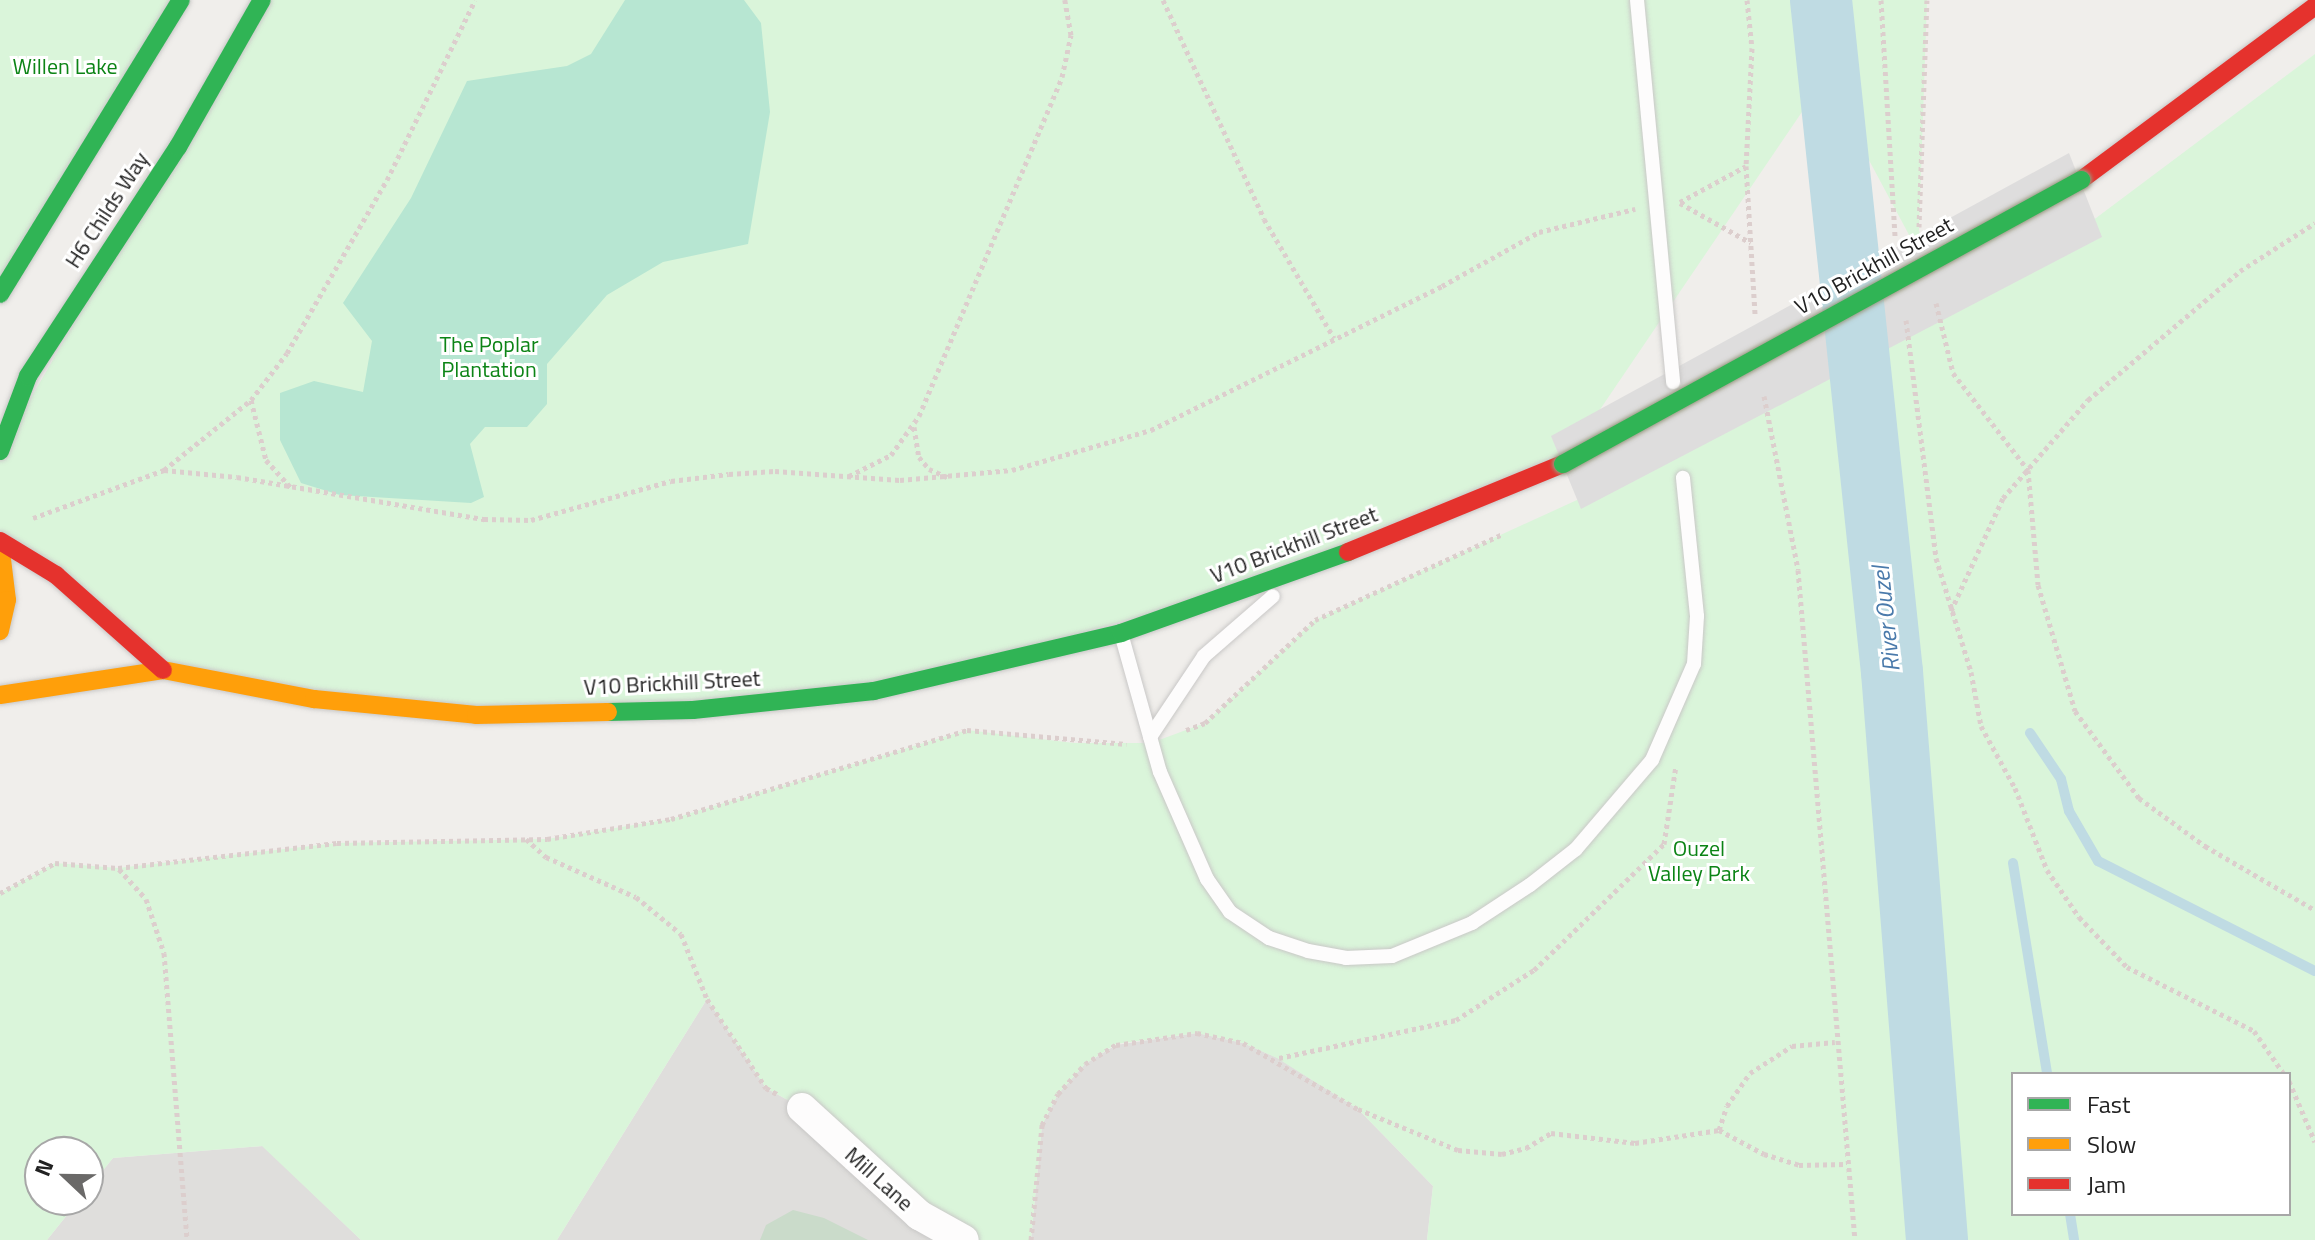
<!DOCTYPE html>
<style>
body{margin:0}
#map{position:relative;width:2315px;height:1240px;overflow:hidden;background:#f0eeeb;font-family:"Titillium Web",sans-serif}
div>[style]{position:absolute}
.residential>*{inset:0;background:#dfdedc}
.cemetery>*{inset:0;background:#cadbca}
.park>*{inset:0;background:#daf5da}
.pitch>*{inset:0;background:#b7e6d2}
.pier>*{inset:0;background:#dedddd}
.stream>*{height:10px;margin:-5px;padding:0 5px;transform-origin:5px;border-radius:5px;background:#bfdbe3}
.river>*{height:62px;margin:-31px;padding:0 31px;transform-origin:31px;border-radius:31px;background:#bfdbe3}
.path>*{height:5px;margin-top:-2.5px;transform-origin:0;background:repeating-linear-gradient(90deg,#dccecd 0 4px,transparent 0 8px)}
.roads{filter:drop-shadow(0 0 2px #c9c8c7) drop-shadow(0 0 2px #c9c8c7)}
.lane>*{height:14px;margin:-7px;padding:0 7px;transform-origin:7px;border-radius:7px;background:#fdfcfc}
.street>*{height:30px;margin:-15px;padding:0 15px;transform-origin:15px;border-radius:15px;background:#fdfcfc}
.fast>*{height:18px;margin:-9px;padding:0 9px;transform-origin:9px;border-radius:9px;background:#30b455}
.slow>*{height:18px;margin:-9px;padding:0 9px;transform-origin:9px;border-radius:9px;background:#ff9f0a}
.jam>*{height:18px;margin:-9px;padding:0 9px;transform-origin:9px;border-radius:9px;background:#e5322d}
.bridges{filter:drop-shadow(0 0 2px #999a82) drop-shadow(0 0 2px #999a82)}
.fast-bridge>*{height:18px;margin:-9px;padding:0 9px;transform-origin:9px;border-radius:9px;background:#30b455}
span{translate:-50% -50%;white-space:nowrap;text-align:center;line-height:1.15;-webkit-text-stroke:6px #fff;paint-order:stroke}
.park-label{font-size:22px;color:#0c8416}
.street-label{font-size:22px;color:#222}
.water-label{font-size:24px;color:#4a7aab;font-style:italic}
.legend{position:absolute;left:2011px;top:1072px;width:280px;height:144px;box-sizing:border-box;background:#fff;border:2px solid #a7a7a7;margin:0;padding:10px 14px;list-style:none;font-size:24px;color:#222}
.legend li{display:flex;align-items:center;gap:16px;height:40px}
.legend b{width:40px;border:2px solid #a7a7a7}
.north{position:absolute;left:24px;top:1136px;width:80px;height:80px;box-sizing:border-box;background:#fff;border:2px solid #a7a7a7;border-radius:50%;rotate:292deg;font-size:22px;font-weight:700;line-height:32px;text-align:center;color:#222}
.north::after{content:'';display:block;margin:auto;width:28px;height:36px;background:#6a6968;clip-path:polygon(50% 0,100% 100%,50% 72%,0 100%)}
</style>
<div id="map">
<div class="residential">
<div style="clip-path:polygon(707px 999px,766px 1088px,802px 1108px,964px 1240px,557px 1240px)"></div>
<div style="clip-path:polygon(1197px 1033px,1243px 1043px,1278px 1058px,1358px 1109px,1433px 1186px,1427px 1240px,1031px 1240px,1042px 1125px,1058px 1094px,1085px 1064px,1116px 1045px)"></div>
<div style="clip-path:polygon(263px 1146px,361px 1240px,47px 1240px,79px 1200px,88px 1200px,88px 1189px,113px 1158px)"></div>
</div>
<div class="cemetery">
<div style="clip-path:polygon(793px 1210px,824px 1218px,868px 1240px,760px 1240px,766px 1225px)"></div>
</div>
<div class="park">
<div style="clip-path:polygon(0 0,181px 0,0 294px)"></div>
<div style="clip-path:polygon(262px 0,1927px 0,1919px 230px,1930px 274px,1825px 78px,1563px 464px,1304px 570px,874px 691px,476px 715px,163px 670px,0 541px,0 451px)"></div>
<div style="clip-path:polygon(evenodd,2315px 54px,2315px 1240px,1427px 1240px,1433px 1186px,1358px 1109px,1277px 1058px,1243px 1043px,1197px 1033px,1116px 1044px,1085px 1064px,1058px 1094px,1042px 1125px,1031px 1240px,964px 1240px,802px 1108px,766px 1088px,707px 999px,557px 1240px,361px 1240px,262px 1146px,113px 1158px,88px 1189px,88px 1152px,40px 1152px,40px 1200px,79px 1200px,47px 1240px,0 1240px,0 893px,55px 863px,118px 868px,337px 843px,547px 839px,671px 819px,967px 730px,1074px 743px,1151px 743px,1205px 723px,1315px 620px,1577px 500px,2096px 218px,2315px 54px,2013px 1074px,2289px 1074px,2289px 1214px,2013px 1214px,2013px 1074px)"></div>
</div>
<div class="pitch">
<div style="clip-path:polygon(625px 0,744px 0,761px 23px,770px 112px,748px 244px,663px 262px,607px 295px,547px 364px,547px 404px,527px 427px,485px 427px,470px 444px,484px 497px,471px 503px,340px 495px,301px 483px,280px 440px,280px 393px,314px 381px,363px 392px,372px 341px,343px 303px,411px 198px,467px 81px,567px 66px,591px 54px)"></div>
</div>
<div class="pier">
<div style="clip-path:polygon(2069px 153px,2102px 237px,1581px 509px,1551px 436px)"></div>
</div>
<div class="stream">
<div style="left:2030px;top:733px;width:55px;rotate:56deg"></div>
<div style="left:2061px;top:779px;width:33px;rotate:76deg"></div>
<div style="left:2069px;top:811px;width:58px;rotate:59.9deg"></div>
<div style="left:2098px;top:861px;width:243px;rotate:26.9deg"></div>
<div style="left:2013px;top:863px;width:214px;rotate:80.8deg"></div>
<div style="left:2070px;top:1214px;width:26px;rotate:81deg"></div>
</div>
<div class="river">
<div style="left:1821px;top:0;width:676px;rotate:83.97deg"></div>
<div style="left:1892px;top:672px;width:570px;rotate:85.47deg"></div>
</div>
<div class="path">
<div style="left:1163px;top:0;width:241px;rotate:65.2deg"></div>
<div style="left:1264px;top:219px;width:138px;rotate:59.5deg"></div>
<div style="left:1747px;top:0;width:48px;rotate:84.1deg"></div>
<div style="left:1752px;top:48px;width:118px;rotate:92.9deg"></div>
<div style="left:1746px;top:166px;width:148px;rotate:86.5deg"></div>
<div style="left:1881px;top:0;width:238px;rotate:86.6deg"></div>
<div style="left:1680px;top:202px;width:75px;rotate:-28.6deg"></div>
<div style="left:1680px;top:203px;width:81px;rotate:29.4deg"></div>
<div style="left:1919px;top:227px;width:227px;rotate:-88deg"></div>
<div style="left:1936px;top:303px;width:72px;rotate:76.3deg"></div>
<div style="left:1953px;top:373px;width:123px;rotate:52.3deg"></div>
<div style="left:2028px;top:470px;width:115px;rotate:85deg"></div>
<div style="left:2038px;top:585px;width:131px;rotate:73.6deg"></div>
<div style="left:2075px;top:711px;width:108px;rotate:53.7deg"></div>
<div style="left:2139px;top:798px;width:82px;rotate:36deg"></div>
<div style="left:2205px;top:846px;width:127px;rotate:30.2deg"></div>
<div style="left:1906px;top:320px;width:240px;rotate:82.8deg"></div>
<div style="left:1936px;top:558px;width:119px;rotate:72.9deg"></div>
<div style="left:1971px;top:672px;width:55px;rotate:79.5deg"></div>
<div style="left:1981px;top:726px;width:71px;rotate:61.3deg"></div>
<div style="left:2015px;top:788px;width:88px;rotate:68.7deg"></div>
<div style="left:2047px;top:870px;width:57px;rotate:55.8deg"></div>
<div style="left:2079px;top:917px;width:69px;rotate:46.2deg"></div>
<div style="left:2127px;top:967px;width:142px;rotate:26.7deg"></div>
<div style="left:2254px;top:1031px;width:52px;rotate:55.1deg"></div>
<div style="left:1764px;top:396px;width:177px;rotate:78.9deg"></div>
<div style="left:1798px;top:570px;width:672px;rotate:85.14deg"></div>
<div style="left:251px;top:400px;width:62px;rotate:76deg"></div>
<div style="left:266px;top:460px;width:39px;rotate:48deg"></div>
<div style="left:914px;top:427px;width:30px;rotate:81deg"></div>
<div style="left:919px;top:457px;width:16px;rotate:50deg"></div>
<div style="left:929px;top:469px;width:20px;rotate:24deg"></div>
<div style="left:164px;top:470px;width:73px;rotate:5.5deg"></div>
<div style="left:237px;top:477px;width:251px;rotate:9.7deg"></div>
<div style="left:484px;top:519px;width:47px;rotate:1.2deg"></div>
<div style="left:531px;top:520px;width:145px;rotate:-15.6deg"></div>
<div style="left:671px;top:481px;width:58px;rotate:-6.9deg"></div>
<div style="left:729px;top:474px;width:46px;rotate:-3.7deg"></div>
<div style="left:775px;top:471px;width:125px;rotate:4.1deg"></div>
<div style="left:900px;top:480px;width:112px;rotate:-5.1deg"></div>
<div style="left:1012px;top:470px;width:145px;rotate:-16.1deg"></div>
<div style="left:1151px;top:430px;width:325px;rotate:-26.3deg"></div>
<div style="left:1442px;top:286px;width:111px;rotate:-29.1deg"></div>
<div style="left:1539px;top:232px;width:99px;rotate:-13.5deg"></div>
<div style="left:849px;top:476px;width:47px;rotate:-26.6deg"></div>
<div style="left:891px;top:455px;width:48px;rotate:-54.3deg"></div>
<div style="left:919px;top:416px;width:368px;rotate:-67.1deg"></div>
<div style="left:1062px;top:77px;width:43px;rotate:-77.9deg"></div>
<div style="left:1071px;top:35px;width:36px;rotate:-100deg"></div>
<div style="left:33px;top:518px;width:140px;rotate:-20.1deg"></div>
<div style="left:164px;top:470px;width:112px;rotate:-38.8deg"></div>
<div style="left:251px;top:400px;width:59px;rotate:-52.5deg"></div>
<div style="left:287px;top:353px;width:200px;rotate:-60deg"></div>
<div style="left:387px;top:180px;width:200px;rotate:-63.9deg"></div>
<div style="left:1951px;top:611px;width:124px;rotate:-65.3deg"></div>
<div style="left:2003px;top:498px;width:130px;rotate:-49.1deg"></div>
<div style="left:2088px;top:400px;width:199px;rotate:-40.3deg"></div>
<div style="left:2240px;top:271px;width:89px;rotate:-32.6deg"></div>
<div style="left:1186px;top:730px;width:20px;rotate:-20deg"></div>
<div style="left:1205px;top:723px;width:151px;rotate:-43.1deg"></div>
<div style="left:1315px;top:620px;width:207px;rotate:-24.6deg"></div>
<div style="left:526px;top:839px;width:27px;rotate:42deg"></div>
<div style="left:546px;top:857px;width:98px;rotate:24deg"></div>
<div style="left:636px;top:897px;width:58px;rotate:39.4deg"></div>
<div style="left:681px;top:934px;width:70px;rotate:68.2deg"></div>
<div style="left:707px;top:999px;width:107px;rotate:56.5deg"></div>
<div style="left:766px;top:1088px;width:13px;rotate:29deg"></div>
<div style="left:119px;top:869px;width:40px;rotate:48deg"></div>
<div style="left:146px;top:899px;width:57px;rotate:71.6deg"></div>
<div style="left:164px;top:953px;width:288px;rotate:85.4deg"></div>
<div style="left:0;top:893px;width:63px;rotate:-28.6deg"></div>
<div style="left:55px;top:863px;width:63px;rotate:4.5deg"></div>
<div style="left:118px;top:868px;width:220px;rotate:-6.5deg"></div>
<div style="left:337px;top:843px;width:210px;rotate:-1.1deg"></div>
<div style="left:547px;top:839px;width:126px;rotate:-9.2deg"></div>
<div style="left:671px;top:819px;width:309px;rotate:-16.7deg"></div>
<div style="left:967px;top:730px;width:160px;rotate:5deg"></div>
<div style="left:1279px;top:1058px;width:181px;rotate:-12.1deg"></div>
<div style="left:1456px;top:1020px;width:93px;rotate:-32.7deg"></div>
<div style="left:1534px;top:970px;width:181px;rotate:-44.1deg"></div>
<div style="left:1664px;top:844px;width:79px;rotate:-81.3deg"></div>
<div style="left:2289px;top:1081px;width:66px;rotate:66.9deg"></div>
<div style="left:1719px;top:1130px;width:51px;rotate:28.1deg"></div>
<div style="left:1764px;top:1154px;width:37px;rotate:17deg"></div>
<div style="left:1799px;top:1165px;width:46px;rotate:-1.2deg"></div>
<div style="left:1031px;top:1240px;width:116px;rotate:-84.5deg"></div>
<div style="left:1042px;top:1125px;width:35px;rotate:-63deg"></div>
<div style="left:1058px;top:1094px;width:40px;rotate:-48deg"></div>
<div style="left:1085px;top:1064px;width:36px;rotate:-32deg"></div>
<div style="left:1116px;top:1045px;width:82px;rotate:-8.4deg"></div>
<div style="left:1197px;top:1033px;width:47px;rotate:12.3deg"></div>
<div style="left:1243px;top:1043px;width:133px;rotate:29.9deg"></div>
<div style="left:1358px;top:1109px;width:108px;rotate:22.3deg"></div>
<div style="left:1458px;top:1150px;width:44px;rotate:5.2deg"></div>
<div style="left:1502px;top:1154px;width:25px;rotate:-14deg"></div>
<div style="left:1526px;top:1148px;width:29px;rotate:-31deg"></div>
<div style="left:1551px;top:1133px;width:85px;rotate:6.8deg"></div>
<div style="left:1635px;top:1143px;width:85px;rotate:-8.8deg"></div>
<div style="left:1719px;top:1130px;width:25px;rotate:-72deg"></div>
<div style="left:1727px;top:1106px;width:40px;rotate:-55.1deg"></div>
<div style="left:1750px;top:1073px;width:50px;rotate:-32.7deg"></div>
<div style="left:1792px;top:1046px;width:43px;rotate:-5.3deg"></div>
</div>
<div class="roads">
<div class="lane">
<div style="left:1637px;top:0;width:384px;rotate:84.6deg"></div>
<div style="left:1122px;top:637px;width:140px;rotate:74.3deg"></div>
<div style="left:1160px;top:772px;width:117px;rotate:66.3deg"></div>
<div style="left:1207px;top:879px;width:40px;rotate:55.1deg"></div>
<div style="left:1230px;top:912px;width:47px;rotate:33.7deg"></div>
<div style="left:1269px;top:938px;width:41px;rotate:18.4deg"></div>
<div style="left:1308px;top:951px;width:39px;rotate:10deg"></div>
<div style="left:1346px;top:958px;width:46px;rotate:-2.5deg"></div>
<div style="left:1392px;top:956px;width:87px;rotate:-22.4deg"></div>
<div style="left:1472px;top:923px;width:69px;rotate:-33.2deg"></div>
<div style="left:1530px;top:885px;width:58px;rotate:-38deg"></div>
<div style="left:1576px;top:849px;width:117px;rotate:-49.5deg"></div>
<div style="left:1652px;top:760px;width:105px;rotate:-66.4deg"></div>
<div style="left:1694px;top:664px;width:48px;rotate:-86.4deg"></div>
<div style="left:1697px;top:616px;width:139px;rotate:-95.8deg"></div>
<div style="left:1150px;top:737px;width:97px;rotate:-56.3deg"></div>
<div style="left:1204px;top:656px;width:91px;rotate:-41deg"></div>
</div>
<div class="street">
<div style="left:802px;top:1108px;width:159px;rotate:42.4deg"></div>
<div style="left:919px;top:1215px;width:51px;rotate:29.1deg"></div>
</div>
<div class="fast">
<div style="left:0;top:294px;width:345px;rotate:-58.4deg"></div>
<div style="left:0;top:451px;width:80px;rotate:-69.5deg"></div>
<div style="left:28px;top:376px;width:274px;rotate:-56.8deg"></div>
<div style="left:178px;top:147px;width:169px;rotate:-60.3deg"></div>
<div style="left:608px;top:712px;width:85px;rotate:-1.3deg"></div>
<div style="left:693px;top:710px;width:182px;rotate:-6deg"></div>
<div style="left:874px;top:691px;width:254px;rotate:-13.2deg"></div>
<div style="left:1121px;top:633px;width:241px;rotate:-19.6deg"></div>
</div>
<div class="slow">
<div style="left:0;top:543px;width:57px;rotate:83deg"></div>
<div style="left:7px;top:600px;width:32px;rotate:103deg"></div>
<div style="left:0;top:695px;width:165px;rotate:-8.7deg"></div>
<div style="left:163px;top:670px;width:154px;rotate:10.9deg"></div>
<div style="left:314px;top:699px;width:163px;rotate:5.6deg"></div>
<div style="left:476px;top:715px;width:132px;rotate:-1.3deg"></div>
</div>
<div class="jam">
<div style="left:2081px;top:180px;width:292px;rotate:-36.6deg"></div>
<div style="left:0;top:541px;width:66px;rotate:31.3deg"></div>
<div style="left:56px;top:575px;width:143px;rotate:41.6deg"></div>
<div style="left:1348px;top:552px;width:232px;rotate:-22.3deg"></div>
</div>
</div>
<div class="bridges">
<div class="fast-bridge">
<div style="left:1563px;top:464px;width:591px;rotate:-28.73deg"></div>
</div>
</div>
<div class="park-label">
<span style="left:65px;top:67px">Willen Lake</span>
<span style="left:489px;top:357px">The Poplar<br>Plantation</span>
<span style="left:1699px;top:861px">Ouzel<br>Valley Park</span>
</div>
<div class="street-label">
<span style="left:107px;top:210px;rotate:-57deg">H6 Childs Way</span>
<span style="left:1874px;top:266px;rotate:-29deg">V10 Brickhill Street</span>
<span style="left:1294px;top:545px;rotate:-21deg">V10 Brickhill Street</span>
<span style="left:672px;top:683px;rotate:-3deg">V10 Brickhill Street</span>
<span style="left:879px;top:1179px;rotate:42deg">Mill Lane</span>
</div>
<div class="water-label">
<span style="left:1886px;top:619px;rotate:-96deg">River Ouzel</span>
</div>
<ul class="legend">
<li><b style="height:10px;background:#30b455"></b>Fast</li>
<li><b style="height:10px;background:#ff9f0a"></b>Slow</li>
<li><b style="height:10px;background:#e5322d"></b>Jam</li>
</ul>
<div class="north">N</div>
</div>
